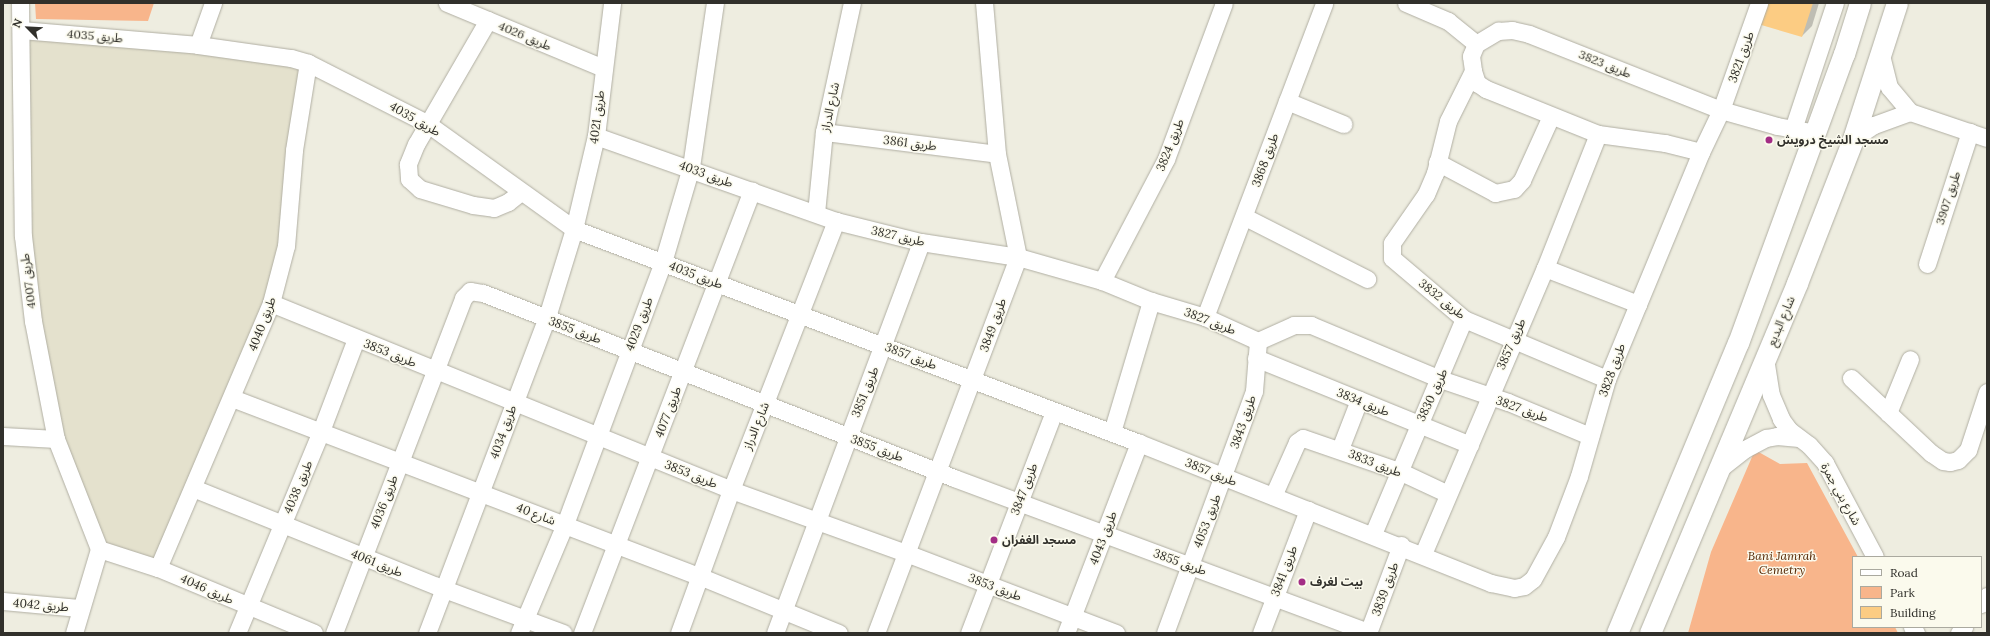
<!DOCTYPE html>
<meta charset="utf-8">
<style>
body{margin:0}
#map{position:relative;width:1990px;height:636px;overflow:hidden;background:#eeede0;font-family:Lora,"Noto Sans Arabic",serif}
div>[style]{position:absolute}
.built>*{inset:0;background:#e4e1cd}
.green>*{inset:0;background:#f8b58b}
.shadow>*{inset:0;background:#0003}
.building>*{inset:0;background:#fccc83}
.roads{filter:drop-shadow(0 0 1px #b0aea2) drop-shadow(0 0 1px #b0aea2)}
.minor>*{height:17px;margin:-8.5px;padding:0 8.5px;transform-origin:8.5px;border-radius:8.5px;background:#fff}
.major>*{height:21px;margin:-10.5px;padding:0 10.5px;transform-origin:10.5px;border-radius:10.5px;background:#fff}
.dots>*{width:11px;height:11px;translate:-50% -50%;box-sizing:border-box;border:2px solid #fbfaed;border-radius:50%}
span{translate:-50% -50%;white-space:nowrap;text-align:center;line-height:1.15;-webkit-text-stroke:3px #fbfaed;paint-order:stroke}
.street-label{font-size:12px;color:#31302b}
.poi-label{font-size:12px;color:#31302b;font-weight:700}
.left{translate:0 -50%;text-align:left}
.park-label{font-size:12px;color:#542602;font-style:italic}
.frame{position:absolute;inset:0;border:4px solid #31302b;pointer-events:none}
.legend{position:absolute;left:1852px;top:556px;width:130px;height:72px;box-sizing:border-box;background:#fbfaed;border:1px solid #aaa99f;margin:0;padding:5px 7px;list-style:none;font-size:12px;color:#31302b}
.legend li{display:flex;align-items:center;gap:8px;height:20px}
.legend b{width:20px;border:1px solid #aaa99f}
.north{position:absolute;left:8px;top:8px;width:40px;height:40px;-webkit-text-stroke:3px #fbfaed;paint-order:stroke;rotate:294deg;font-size:11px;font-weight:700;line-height:16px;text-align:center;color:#31302b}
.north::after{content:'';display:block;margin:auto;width:14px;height:18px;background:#31302b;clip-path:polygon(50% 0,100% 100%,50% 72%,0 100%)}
</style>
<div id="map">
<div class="built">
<div style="clip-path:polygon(21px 30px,308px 63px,286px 246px,158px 568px,99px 549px,56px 439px,33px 321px)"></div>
</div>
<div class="green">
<div style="clip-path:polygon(35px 3px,154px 3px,148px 21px,36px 19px)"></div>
<div style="clip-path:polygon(1755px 450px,1780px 464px,1807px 463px,1858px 557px,1853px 557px,1853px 627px,1895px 627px,1898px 633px,1688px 633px,1711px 552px)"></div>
</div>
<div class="shadow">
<div style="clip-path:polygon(1766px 3px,1819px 3px,1812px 26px,1802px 36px)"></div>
</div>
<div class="building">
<div style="clip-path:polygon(1765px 3px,1813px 3px,1802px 37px,1758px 24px)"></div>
</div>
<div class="roads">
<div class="minor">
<div style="left:20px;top:3px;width:233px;rotate:89.3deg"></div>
<div style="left:23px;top:236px;width:86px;rotate:83.3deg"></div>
<div style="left:33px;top:321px;width:120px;rotate:79deg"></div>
<div style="left:56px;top:439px;width:118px;rotate:68.6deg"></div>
<div style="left:447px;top:3px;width:169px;rotate:22.6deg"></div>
<div style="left:1406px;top:3px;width:46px;rotate:23.2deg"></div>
<div style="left:1448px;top:21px;width:36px;rotate:39deg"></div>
<div style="left:488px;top:20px;width:143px;rotate:120.1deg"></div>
<div style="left:416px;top:144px;width:22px;rotate:112deg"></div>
<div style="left:408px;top:164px;width:15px;rotate:86deg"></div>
<div style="left:409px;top:179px;width:15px;rotate:42deg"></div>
<div style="left:420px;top:189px;width:55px;rotate:16.8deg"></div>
<div style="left:473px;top:205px;width:21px;rotate:8deg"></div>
<div style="left:494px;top:208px;width:15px;rotate:-23deg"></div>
<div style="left:508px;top:202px;width:16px;rotate:-38deg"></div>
<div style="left:21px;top:30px;width:178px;rotate:4.8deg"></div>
<div style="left:198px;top:45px;width:94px;rotate:8deg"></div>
<div style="left:291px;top:58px;width:18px;rotate:16deg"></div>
<div style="left:308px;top:63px;width:135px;rotate:26.9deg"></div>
<div style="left:428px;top:124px;width:180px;rotate:35.7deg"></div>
<div style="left:574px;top:229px;width:604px;rotate:20.74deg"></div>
<div style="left:1139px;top:443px;width:379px;rotate:21.7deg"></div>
<div style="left:1491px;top:583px;width:24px;rotate:12deg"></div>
<div style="left:1514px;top:588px;width:10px;rotate:-11deg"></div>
<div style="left:1524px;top:586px;width:11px;rotate:-38deg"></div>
<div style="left:1533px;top:579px;width:48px;rotate:-61.3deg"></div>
<div style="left:1556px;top:537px;width:65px;rotate:-69.3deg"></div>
<div style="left:1579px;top:476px;width:101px;rotate:-73.9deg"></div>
<div style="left:1607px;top:379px;width:246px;rotate:-67.5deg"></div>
<div style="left:1701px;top:152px;width:47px;rotate:-64.5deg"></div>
<div style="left:1721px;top:110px;width:114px;rotate:-70.4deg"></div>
<div style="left:1476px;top:44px;width:26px;rotate:-31deg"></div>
<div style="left:1498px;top:31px;width:14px;rotate:-4deg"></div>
<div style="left:1512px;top:30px;width:17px;rotate:13deg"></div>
<div style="left:1529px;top:34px;width:206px;rotate:21.6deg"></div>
<div style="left:1721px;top:110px;width:58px;rotate:15.9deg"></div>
<div style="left:1777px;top:126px;width:39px;rotate:10deg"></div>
<div style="left:1476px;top:44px;width:13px;rotate:113deg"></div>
<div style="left:1471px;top:56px;width:15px;rotate:82deg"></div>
<div style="left:1473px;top:71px;width:13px;rotate:72deg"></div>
<div style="left:1477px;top:83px;width:11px;rotate:34deg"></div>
<div style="left:1486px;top:89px;width:121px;rotate:21.9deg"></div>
<div style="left:1598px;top:134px;width:68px;rotate:7.7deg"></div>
<div style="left:1665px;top:143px;width:37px;rotate:14deg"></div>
<div style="left:198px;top:45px;width:45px;rotate:-70.3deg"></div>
<div style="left:1881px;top:55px;width:33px;rotate:76deg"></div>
<div style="left:1889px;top:87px;width:33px;rotate:50deg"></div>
<div style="left:1910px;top:112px;width:81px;rotate:18.7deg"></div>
<div style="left:1473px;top:71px;width:56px;rotate:116.6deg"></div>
<div style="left:1448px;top:121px;width:54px;rotate:104deg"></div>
<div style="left:1435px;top:173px;width:23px;rotate:113deg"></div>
<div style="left:1426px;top:194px;width:60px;rotate:124.8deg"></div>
<div style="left:1392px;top:243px;width:15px;rotate:90deg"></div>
<div style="left:1392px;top:258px;width:94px;rotate:40.3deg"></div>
<div style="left:1464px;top:319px;width:155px;rotate:22.8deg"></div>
<div style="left:1287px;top:101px;width:61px;rotate:22.3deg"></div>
<div style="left:1793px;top:129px;width:133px;rotate:-71.6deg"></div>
<div style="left:824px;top:132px;width:174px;rotate:7.2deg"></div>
<div style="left:596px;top:136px;width:255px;rotate:19.5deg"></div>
<div style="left:836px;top:221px;width:88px;rotate:13.9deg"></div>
<div style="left:921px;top:242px;width:98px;rotate:8.8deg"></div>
<div style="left:1018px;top:257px;width:87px;rotate:15.9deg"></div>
<div style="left:1102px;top:281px;width:53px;rotate:22.2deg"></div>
<div style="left:1151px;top:301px;width:56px;rotate:16.5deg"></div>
<div style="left:1205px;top:317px;width:58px;rotate:24.4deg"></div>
<div style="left:1258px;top:341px;width:39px;rotate:-24deg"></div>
<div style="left:1294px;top:325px;width:17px"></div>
<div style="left:1311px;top:325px;width:140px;rotate:22.7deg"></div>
<div style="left:1440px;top:379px;width:72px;rotate:18.7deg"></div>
<div style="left:1508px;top:402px;width:89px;rotate:22.5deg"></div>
<div style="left:1853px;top:139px;width:25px;rotate:-34deg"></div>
<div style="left:1874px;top:125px;width:38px;rotate:-20deg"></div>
<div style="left:1437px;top:162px;width:66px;rotate:28.1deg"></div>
<div style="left:1495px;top:193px;width:19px;rotate:-12deg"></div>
<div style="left:1514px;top:189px;width:12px;rotate:-48deg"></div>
<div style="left:1522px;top:180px;width:70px;rotate:-65.6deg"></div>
<div style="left:816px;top:213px;width:81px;rotate:-84.4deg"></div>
<div style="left:824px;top:132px;width:132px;rotate:-77.8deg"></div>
<div style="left:1245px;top:217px;width:137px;rotate:26.9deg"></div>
<div style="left:1927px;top:264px;width:139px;rotate:-72deg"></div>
<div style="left:1545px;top:268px;width:100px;rotate:21.2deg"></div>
<div style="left:1102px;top:281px;width:138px;rotate:-62.3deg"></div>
<div style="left:1166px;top:159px;width:166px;rotate:-69.6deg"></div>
<div style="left:271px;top:303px;width:497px;rotate:22.1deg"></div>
<div style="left:731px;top:490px;width:186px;rotate:19.8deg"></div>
<div style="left:906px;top:553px;width:225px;rotate:20.9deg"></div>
<div style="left:1205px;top:317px;width:336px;rotate:-69.2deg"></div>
<div style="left:1256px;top:358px;width:231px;rotate:22.1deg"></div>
<div style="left:1765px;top:358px;width:37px;rotate:81deg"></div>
<div style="left:1771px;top:395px;width:26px;rotate:67deg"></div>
<div style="left:1781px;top:419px;width:14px;rotate:54deg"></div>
<div style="left:1789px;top:430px;width:25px;rotate:37deg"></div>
<div style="left:1809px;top:445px;width:24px;rotate:48deg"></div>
<div style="left:1825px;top:463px;width:106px;rotate:62deg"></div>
<div style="left:1851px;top:378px;width:110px;rotate:43.2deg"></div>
<div style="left:1931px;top:453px;width:14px;rotate:34deg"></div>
<div style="left:1943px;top:461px;width:7px;rotate:8deg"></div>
<div style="left:1950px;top:462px;width:8px;rotate:-14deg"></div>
<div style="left:1958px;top:460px;width:14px;rotate:-45deg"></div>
<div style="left:1968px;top:450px;width:61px;rotate:-71.9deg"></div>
<div style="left:232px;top:398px;width:500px;rotate:20.9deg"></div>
<div style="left:699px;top:576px;width:151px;rotate:22.2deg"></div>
<div style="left:1888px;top:413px;width:58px;rotate:-67.8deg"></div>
<div style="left:1112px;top:432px;width:137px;rotate:-73.4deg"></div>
<div style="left:3px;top:436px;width:53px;rotate:3.2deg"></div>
<div style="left:1340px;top:449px;width:53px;rotate:-68.8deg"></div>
<div style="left:1718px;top:470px;width:34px;rotate:-38deg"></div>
<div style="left:1745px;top:449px;width:24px;rotate:-28deg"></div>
<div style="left:1766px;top:438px;width:11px;rotate:-10deg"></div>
<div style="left:1777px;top:436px;width:22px;rotate:5deg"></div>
<div style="left:193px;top:488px;width:271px;rotate:21.9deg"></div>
<div style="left:444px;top:589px;width:127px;rotate:20.3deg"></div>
<div style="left:1273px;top:496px;width:59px;rotate:-66deg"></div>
<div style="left:1297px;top:442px;width:7px;rotate:-34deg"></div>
<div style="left:1303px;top:438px;width:102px;rotate:19deg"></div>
<div style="left:1399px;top:471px;width:54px;rotate:25.1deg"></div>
<div style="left:1373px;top:534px;width:233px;rotate:-67.1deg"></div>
<div style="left:99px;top:549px;width:62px;rotate:17.9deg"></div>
<div style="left:158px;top:568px;width:169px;rotate:22.6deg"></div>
<div style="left:1423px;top:554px;width:311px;rotate:-66.9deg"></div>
<div style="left:1545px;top:268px;width:144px;rotate:-68.4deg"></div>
<div style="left:158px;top:568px;width:288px;rotate:-66.9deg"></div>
<div style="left:271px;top:303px;width:59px;rotate:-75.3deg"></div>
<div style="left:286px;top:246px;width:96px;rotate:-85.2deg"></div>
<div style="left:294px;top:150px;width:88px;rotate:-80.9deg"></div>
<div style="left:3px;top:601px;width:76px;rotate:5.3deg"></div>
<div style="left:1981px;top:604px;width:10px;rotate:-53deg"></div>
<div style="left:1912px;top:627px;width:7px;rotate:56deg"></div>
<div style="left:74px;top:633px;width:88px;rotate:-73.4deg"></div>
<div style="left:237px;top:633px;width:219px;rotate:-67.4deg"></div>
<div style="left:321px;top:431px;width:98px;rotate:-69.2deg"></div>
<div style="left:334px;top:633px;width:359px;rotate:-68.9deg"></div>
<div style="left:463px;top:298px;width:10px;rotate:-45deg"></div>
<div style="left:470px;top:291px;width:13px;rotate:9deg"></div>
<div style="left:483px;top:293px;width:506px;rotate:21.44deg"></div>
<div style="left:954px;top:478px;width:443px;rotate:20.4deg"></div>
<div style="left:427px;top:633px;width:335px;rotate:-69.2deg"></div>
<div style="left:546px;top:320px;width:95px;rotate:-72.9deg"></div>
<div style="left:574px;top:229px;width:96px;rotate:-76.7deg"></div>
<div style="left:596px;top:136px;width:134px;rotate:-83.1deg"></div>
<div style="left:519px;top:633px;width:118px;rotate:-67.1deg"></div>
<div style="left:565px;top:524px;width:280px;rotate:-69.5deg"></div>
<div style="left:663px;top:262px;width:99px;rotate:-73.6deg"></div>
<div style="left:691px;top:167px;width:166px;rotate:-81.7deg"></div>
<div style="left:582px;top:633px;width:474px;rotate:-69deg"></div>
<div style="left:679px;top:633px;width:152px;rotate:-70deg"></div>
<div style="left:731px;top:490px;width:289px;rotate:-68.7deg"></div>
<div style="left:775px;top:633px;width:417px;rotate:-69.5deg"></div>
<div style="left:876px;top:633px;width:402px;rotate:-69.3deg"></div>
<div style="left:1018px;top:257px;width:105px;rotate:-101.5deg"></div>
<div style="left:997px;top:154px;width:152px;rotate:-94.9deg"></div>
<div style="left:969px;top:633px;width:237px;rotate:-69deg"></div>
<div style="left:1066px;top:633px;width:204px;rotate:-69deg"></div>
<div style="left:1165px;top:633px;width:258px;rotate:-69.8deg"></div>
<div style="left:1254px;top:391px;width:50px;rotate:-85.4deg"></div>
<div style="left:1261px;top:633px;width:132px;rotate:-69.1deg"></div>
<div style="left:1368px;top:633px;width:94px;rotate:-69.4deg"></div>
<div style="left:1959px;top:633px;width:8px;rotate:-50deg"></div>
</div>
<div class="major">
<div style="left:1617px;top:633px;width:314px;rotate:-67.4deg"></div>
<div style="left:1738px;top:343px;width:308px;rotate:-69.9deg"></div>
<div style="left:1844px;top:54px;width:53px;rotate:-72.6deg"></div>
<div style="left:1650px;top:633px;width:380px;rotate:-67.2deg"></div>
<div style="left:1797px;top:283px;width:155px;rotate:-68.7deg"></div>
<div style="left:1853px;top:139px;width:143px;rotate:-72.1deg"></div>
</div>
</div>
<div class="dots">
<div style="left:1769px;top:140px;background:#a32d85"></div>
<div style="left:994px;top:540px;background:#a32d85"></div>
<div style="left:1302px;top:582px;background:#a32d85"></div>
</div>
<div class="street-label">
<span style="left:95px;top:36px;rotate:5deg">طريق 4035</span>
<span style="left:525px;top:36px;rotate:23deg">طريق 4026</span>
<span style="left:1741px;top:57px;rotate:-70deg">طريق 3821</span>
<span style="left:1605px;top:64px;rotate:22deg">طريق 3823</span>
<span style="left:830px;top:107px;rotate:-78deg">شارع الدراز</span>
<span style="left:597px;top:117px;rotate:-83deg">طريق 4021</span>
<span style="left:415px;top:119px;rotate:30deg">طريق 4035</span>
<span style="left:910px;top:143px;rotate:7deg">طريق 3861</span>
<span style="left:1170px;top:145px;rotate:-68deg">طريق 3824</span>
<span style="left:1265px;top:160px;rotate:-70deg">طريق 3868</span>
<span style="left:706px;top:174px;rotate:20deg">طريق 4033</span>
<span style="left:1948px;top:198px;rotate:-72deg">طريق 3907</span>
<span style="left:898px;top:236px;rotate:13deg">طريق 3827</span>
<span style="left:696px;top:275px;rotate:21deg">طريق 4035</span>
<span style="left:28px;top:281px;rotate:-97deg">طريق 4007</span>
<span style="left:1442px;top:299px;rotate:39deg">طريق 3832</span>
<span style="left:1210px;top:321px;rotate:21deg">طريق 3827</span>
<span style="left:1781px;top:321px;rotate:-67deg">شارع البديع</span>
<span style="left:262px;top:324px;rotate:-69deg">طريق 4040</span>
<span style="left:639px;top:324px;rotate:-69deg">طريق 4029</span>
<span style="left:993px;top:325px;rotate:-70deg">طريق 3849</span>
<span style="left:575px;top:330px;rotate:21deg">طريق 3855</span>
<span style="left:1511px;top:344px;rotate:-66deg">طريق 3857</span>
<span style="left:390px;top:353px;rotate:22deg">طريق 3853</span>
<span style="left:911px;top:356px;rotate:21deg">طريق 3857</span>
<span style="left:1612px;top:370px;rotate:-70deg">طريق 3828</span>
<span style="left:865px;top:392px;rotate:-68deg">طريق 3851</span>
<span style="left:1432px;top:395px;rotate:-65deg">طريق 3830</span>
<span style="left:1363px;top:402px;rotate:22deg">طريق 3834</span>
<span style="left:1522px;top:409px;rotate:20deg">طريق 3827</span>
<span style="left:668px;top:412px;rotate:-69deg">طريق 4077</span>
<span style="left:1243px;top:422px;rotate:-71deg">طريق 3843</span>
<span style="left:756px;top:426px;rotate:-68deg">شارع الدراز</span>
<span style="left:503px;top:432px;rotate:-70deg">طريق 4034</span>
<span style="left:877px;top:448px;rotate:21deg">طريق 3855</span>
<span style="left:1375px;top:463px;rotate:21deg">طريق 3833</span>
<span style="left:1211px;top:472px;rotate:22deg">طريق 3857</span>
<span style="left:691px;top:474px;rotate:22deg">طريق 3853</span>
<span style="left:298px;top:487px;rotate:-67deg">طريق 4038</span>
<span style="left:1024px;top:489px;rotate:-69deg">طريق 3847</span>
<span style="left:1841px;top:494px;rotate:61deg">شارع بني جمرة</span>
<span style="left:384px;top:502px;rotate:-69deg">طريق 4036</span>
<span style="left:536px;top:514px;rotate:21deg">شارع 40</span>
<span style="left:1207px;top:521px;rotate:-69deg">طريق 4053</span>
<span style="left:1103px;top:538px;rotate:-69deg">طريق 4043</span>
<span style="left:1180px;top:562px;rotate:20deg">طريق 3855</span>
<span style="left:377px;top:563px;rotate:22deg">طريق 4061</span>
<span style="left:1284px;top:571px;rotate:-69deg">طريق 3841</span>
<span style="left:995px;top:587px;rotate:21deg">طريق 3853</span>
<span style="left:207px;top:589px;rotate:24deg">طريق 4046</span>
<span style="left:1385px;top:589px;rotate:-70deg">طريق 3839</span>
<span style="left:41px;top:605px;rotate:5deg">طريق 4042</span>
</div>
<div class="poi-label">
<span class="left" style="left:1777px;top:140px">مسجد الشيخ درويش</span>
<span class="left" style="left:1002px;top:540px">مسجد الغفران</span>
<span class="left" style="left:1310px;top:582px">بيت لغرف</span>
</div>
<div class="park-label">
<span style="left:1782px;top:563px">Bani Jamrah<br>Cemetry</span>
</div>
<div class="frame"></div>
<ul class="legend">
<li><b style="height:5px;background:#fff"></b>Road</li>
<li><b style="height:11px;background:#f8b58b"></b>Park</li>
<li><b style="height:11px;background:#fccc83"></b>Building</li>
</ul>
<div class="north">N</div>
</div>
